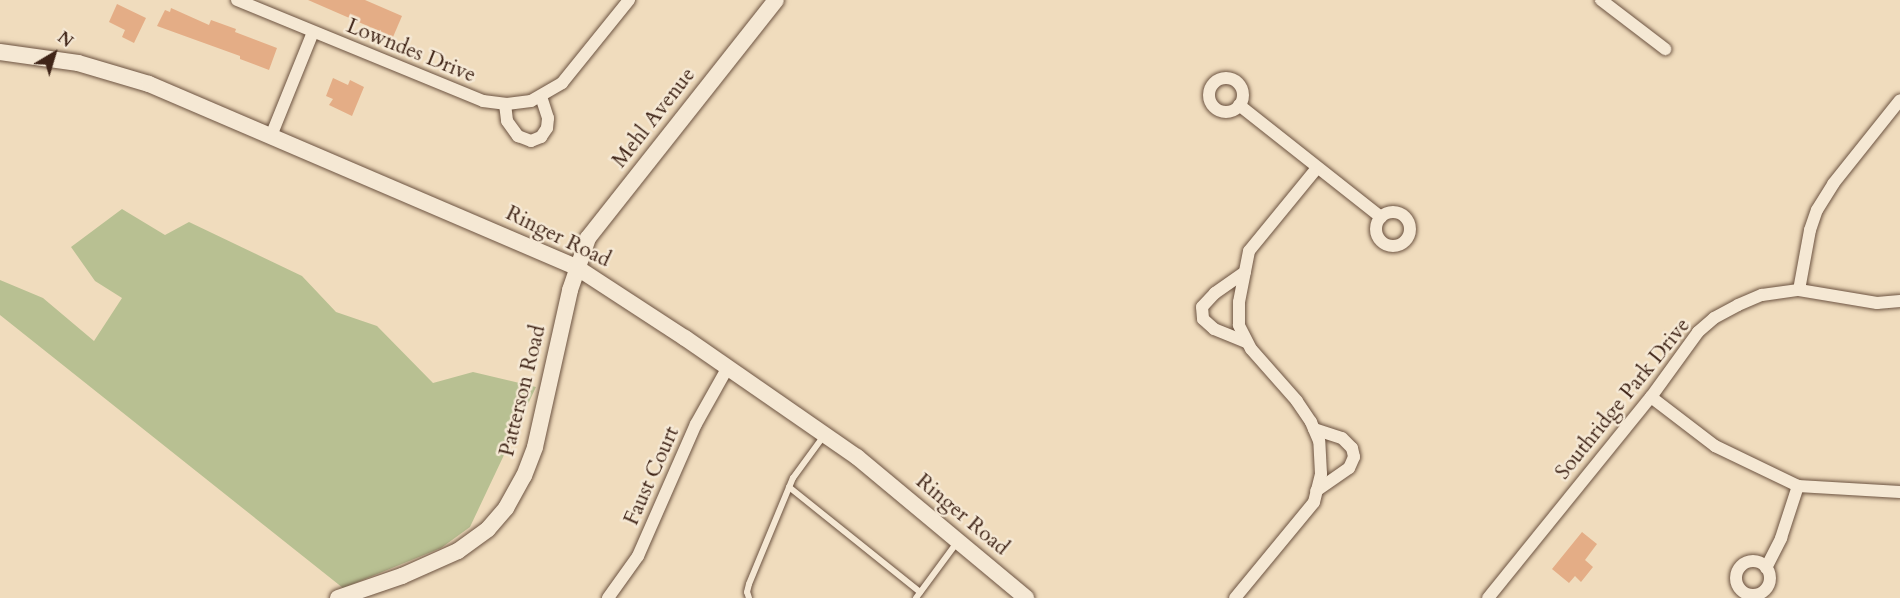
<!DOCTYPE html>
<style>
body{margin:0}
#map{position:relative;width:1900px;height:598px;overflow:hidden;background:#f0dcbd;font-family:Cardo,serif}
div>[style]{position:absolute}
.green>*{inset:0;background:#b8c092}
.building>*{inset:0;background:#e4ad86}
.roads{filter:drop-shadow(0 0 2px #6c5341) drop-shadow(0 0 2px #6c5341)}
.lane>*{height:6px;margin:-3px;padding:0 3px;transform-origin:3px;border-radius:3px;background:#f5e8d4}
.street>*{height:12px;margin:-6px;padding:0 6px;transform-origin:6px;border-radius:6px;background:#f5e8d4}
.street>.ring{margin:-6px;padding:0;box-sizing:content-box;background:none;border:12px solid #f5e8d4;border-radius:50%}
.secondary>*{height:16px;margin:-8px;padding:0 8px;transform-origin:8px;border-radius:8px;background:#f5e8d4}
span{translate:-50% -50%;white-space:nowrap;text-align:center;line-height:1.15;-webkit-text-stroke:5px #f5e8d4;paint-order:stroke}
.street-label{font-size:21px;color:#402518}
.north{position:absolute;left:24px;top:24px;width:60px;height:60px;-webkit-text-stroke:4px #f5e8d4;paint-order:stroke;rotate:38deg;font-size:16px;font-weight:700;line-height:24px;text-align:center;color:#402518}
.north::after{content:'';display:block;margin:auto;width:21px;height:27px;background:#402518;clip-path:polygon(50% 0,100% 100%,50% 72%,0 100%)}
</style>
<div id="map">
<div class="green">
<div style="clip-path:polygon(122px 209px,165px 235px,189px 222px,302px 276px,336px 312px,377px 326px,433px 383px,473px 372px,536px 387px,470px 527px,441px 548px,343px 588px,0 315px,0 280px,43px 298px,94px 341px,122px 298px,95px 281px,71px 247px)"></div>
</div>
<div class="building">
<div style="clip-path:polygon(308px 0,365px 0,402px 16px,393px 37px)"></div>
<div style="clip-path:polygon(117px 4px,146px 18px,134px 43px,122px 37px,125px 30px,109px 22px)"></div>
<div style="clip-path:polygon(171px 8px,209px 25px,211px 20px,236px 29px,235px 32px,277px 48px,269px 70px,240px 59px,240px 56px,157px 26px,165px 10px,170px 12px)"></div>
<div style="clip-path:polygon(333px 78px,348px 85px,350px 80px,364px 87px,352px 116px,329px 105px,333px 99px,326px 96px)"></div>
<div style="clip-path:polygon(1582px 532px,1597px 544px,1585px 560px,1593px 567px,1581px 582px,1575px 576px,1569px 583px,1552px 569px)"></div>
</div>
<div class="roads">
<div class="lane">
<div style="left:789px;top:487px;width:168px;rotate:38.7deg"></div>
<div style="left:749px;top:598px;width:6px;rotate:-108deg"></div>
<div style="left:747px;top:592px;width:8px;rotate:-76deg"></div>
<div style="left:749px;top:584px;width:115px;rotate:-67.5deg"></div>
<div style="left:793px;top:478px;width:51px;rotate:-53.8deg"></div>
<div style="left:916px;top:598px;width:71px;rotate:-53.6deg"></div>
</div>
<div class="street">
<div style="left:237px;top:0;width:266px;rotate:22.3deg"></div>
<div style="left:483px;top:101px;width:24px;rotate:7deg"></div>
<div style="left:507px;top:104px;width:24px;rotate:-7deg"></div>
<div style="left:531px;top:101px;width:36px;rotate:-30deg"></div>
<div style="left:562px;top:83px;width:107px;rotate:-51.1deg"></div>
<div style="left:1601px;top:0;width:81px;rotate:37.4deg"></div>
<div class="ring" style="left:1209px;top:78px;width:22px;height:22px"></div>
<div style="left:505px;top:104px;width:17px;rotate:83deg"></div>
<div style="left:507px;top:121px;width:19px;rotate:54deg"></div>
<div style="left:518px;top:136px;width:14px;rotate:21deg"></div>
<div style="left:531px;top:141px;width:11px;rotate:-22deg"></div>
<div style="left:541px;top:137px;width:11px;rotate:-56deg"></div>
<div style="left:547px;top:128px;width:10px;rotate:-84deg"></div>
<div style="left:548px;top:118px;width:23px;rotate:-108deg"></div>
<div style="left:1239px;top:105px;width:181px;rotate:38.3deg"></div>
<div style="left:271px;top:136px;width:112px;rotate:-68deg"></div>
<div class="ring" style="left:1376px;top:212px;width:22px;height:22px"></div>
<div style="left:1245px;top:272px;width:37px;rotate:145deg"></div>
<div style="left:1215px;top:293px;width:19px;rotate:133deg"></div>
<div style="left:1202px;top:307px;width:12px;rotate:85deg"></div>
<div style="left:1203px;top:319px;width:15px;rotate:42deg"></div>
<div style="left:1214px;top:329px;width:35px;rotate:22deg"></div>
<div style="left:1799px;top:290px;width:61px;rotate:-79.6deg"></div>
<div style="left:1810px;top:230px;width:21px;rotate:-71deg"></div>
<div style="left:1817px;top:210px;width:31px;rotate:-58deg"></div>
<div style="left:1833px;top:184px;width:107px;rotate:-51.4deg"></div>
<div style="left:1651px;top:397px;width:81px;rotate:37.4deg"></div>
<div style="left:1715px;top:446px;width:92px;rotate:25.7deg"></div>
<div style="left:1798px;top:486px;width:102px;rotate:3.4deg"></div>
<div style="left:1314px;top:429px;width:29px;rotate:18deg"></div>
<div style="left:1342px;top:438px;width:14px;rotate:45deg"></div>
<div style="left:1352px;top:448px;width:9px;rotate:77deg"></div>
<div style="left:1354px;top:457px;width:12px;rotate:114deg"></div>
<div style="left:1349px;top:468px;width:40px;rotate:145.1deg"></div>
<div class="ring" style="left:1736px;top:561px;width:22px;height:22px"></div>
<div style="left:1766px;top:568px;width:34px;rotate:-63deg"></div>
<div style="left:1781px;top:538px;width:55px;rotate:-71.9deg"></div>
<div style="left:608px;top:598px;width:52px;rotate:-54.5deg"></div>
<div style="left:638px;top:556px;width:144px;rotate:-66.3deg"></div>
<div style="left:696px;top:424px;width:65px;rotate:-60.7deg"></div>
<div style="left:1235px;top:598px;width:124px;rotate:-50.5deg"></div>
<div style="left:1314px;top:502px;width:29px;rotate:-76deg"></div>
<div style="left:1321px;top:474px;width:33px;rotate:-93deg"></div>
<div style="left:1319px;top:441px;width:21px;rotate:-113deg"></div>
<div style="left:1311px;top:422px;width:25px;rotate:-124deg"></div>
<div style="left:1297px;top:401px;width:69px;rotate:-131.5deg"></div>
<div style="left:1251px;top:349px;width:27px;rotate:-117deg"></div>
<div style="left:1239px;top:325px;width:23px;rotate:-90deg"></div>
<div style="left:1239px;top:302px;width:52px;rotate:-78.9deg"></div>
<div style="left:1249px;top:251px;width:107px;rotate:-50.7deg"></div>
<div style="left:1488px;top:598px;width:259px;rotate:-51deg"></div>
<div style="left:1651px;top:397px;width:80px;rotate:-54.1deg"></div>
<div style="left:1698px;top:332px;width:21px;rotate:-41deg"></div>
<div style="left:1714px;top:318px;width:27px;rotate:-28deg"></div>
<div style="left:1738px;top:305px;width:26px;rotate:-23deg"></div>
<div style="left:1762px;top:295px;width:37px;rotate:-8deg"></div>
<div style="left:1799px;top:290px;width:79px;rotate:9.5deg"></div>
<div style="left:1877px;top:303px;width:23px;rotate:-5deg"></div>
</div>
<div class="secondary">
<div style="left:0;top:52px;width:79px;rotate:8deg"></div>
<div style="left:78px;top:63px;width:74px;rotate:16.5deg"></div>
<div style="left:149px;top:84px;width:465px;rotate:23.2deg"></div>
<div style="left:576px;top:267px;width:130px;rotate:33.1deg"></div>
<div style="left:685px;top:338px;width:209px;rotate:34.7deg"></div>
<div style="left:857px;top:457px;width:220px;rotate:39.8deg"></div>
<div style="left:338px;top:598px;width:68px;rotate:-19deg"></div>
<div style="left:402px;top:576px;width:61px;rotate:-24.1deg"></div>
<div style="left:458px;top:551px;width:37px;rotate:-36deg"></div>
<div style="left:488px;top:529px;width:28px;rotate:-49deg"></div>
<div style="left:506px;top:508px;width:37px;rotate:-61deg"></div>
<div style="left:524px;top:476px;width:31px;rotate:-69deg"></div>
<div style="left:535px;top:447px;width:161px;rotate:-77.4deg"></div>
<div style="left:570px;top:290px;width:55px;rotate:-70.9deg"></div>
<div style="left:588px;top:238px;width:303px;rotate:-51.7deg"></div>
</div>
</div>
<div class="street-label">
<span style="left:411px;top:51px;rotate:22deg">Lowndes Drive</span>
<span style="left:654px;top:118px;rotate:-52deg">Mehl Avenue</span>
<span style="left:558px;top:237px;rotate:26deg">Ringer Road</span>
<span style="left:523px;top:391px;rotate:-76deg">Patterson Road</span>
<span style="left:1623px;top:399px;rotate:-51deg">Southridge Park Drive</span>
<span style="left:652px;top:476px;rotate:-66deg">Faust Court</span>
<span style="left:962px;top:515px;rotate:40deg">Ringer Road</span>
</div>
<div class="north">N</div>
</div>
